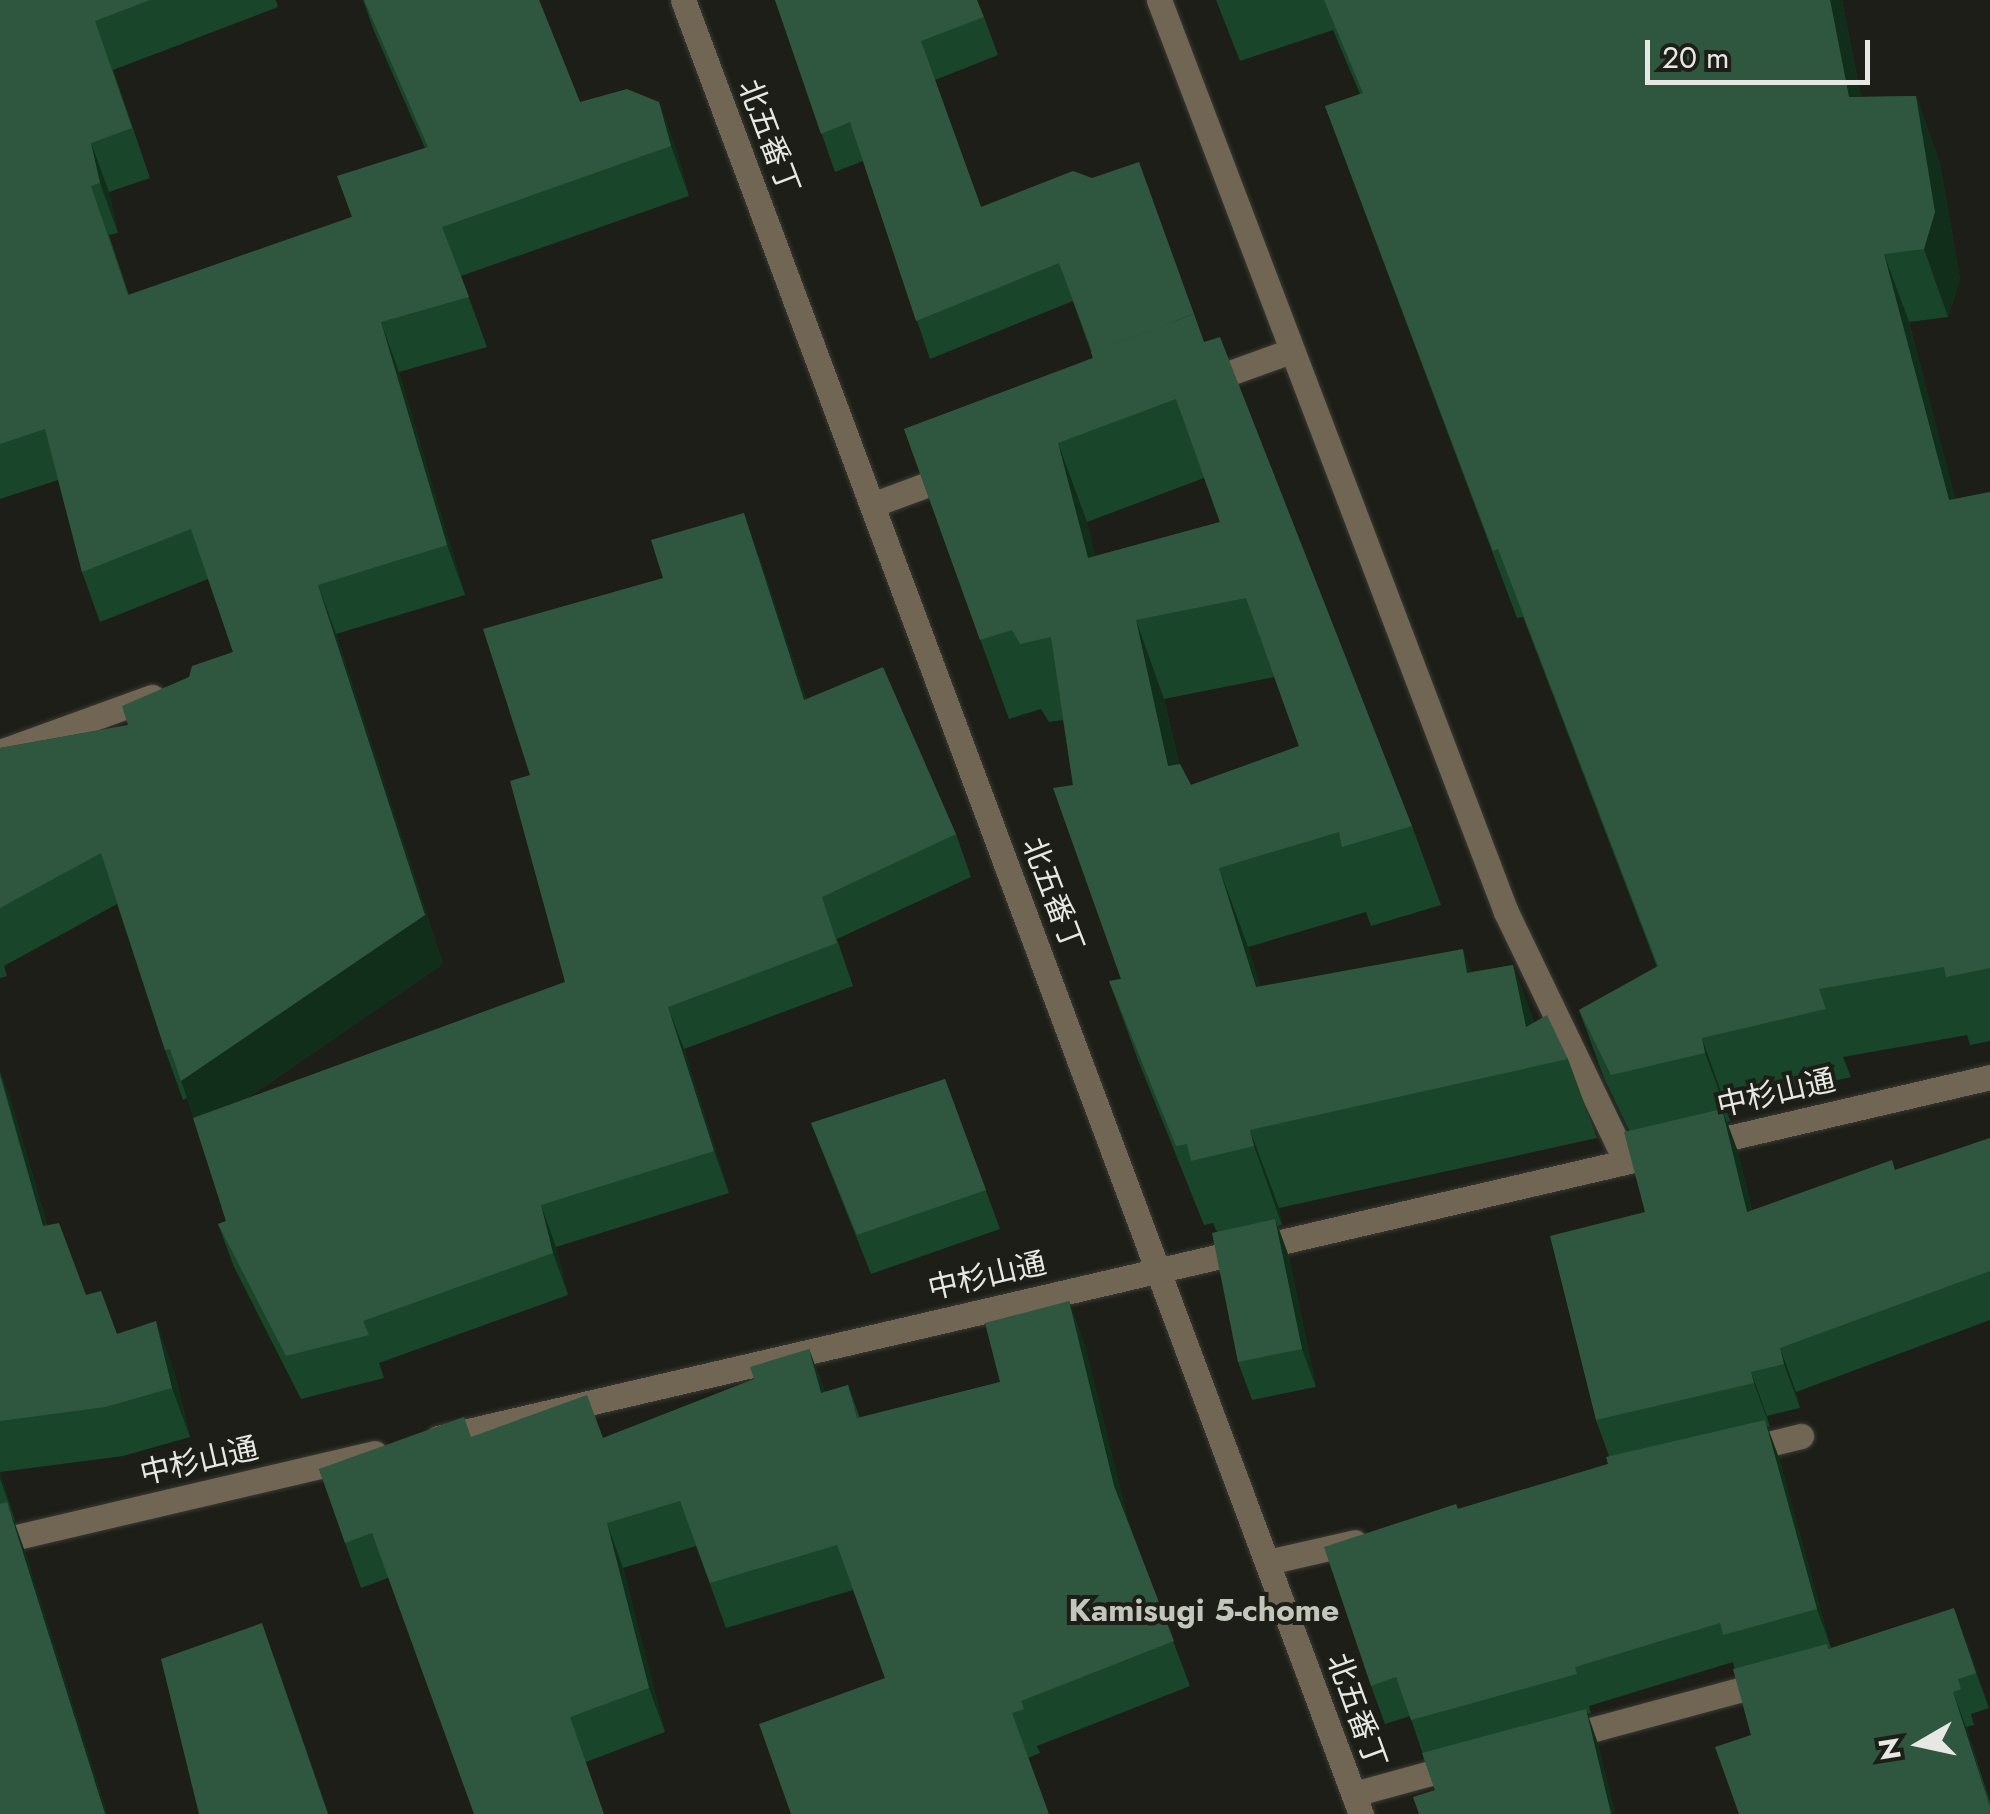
<!DOCTYPE html>
<meta charset="utf-8">
<style>
body{margin:0}
#map{position:relative;width:1990px;height:1814px;overflow:hidden;background:#1d1e17;font-family:Jost,"Noto Sans JP",sans-serif}
div>[style]{position:absolute}
.roads{filter:drop-shadow(0 0 2px #393a34) drop-shadow(0 0 2px #393a34)}
.service>*{height:25px;margin:-12.5px;padding:0 12.5px;transform-origin:12.5px;border-radius:12.5px;background:#706653}
.minor>*{height:25px;margin:-12.5px;padding:0 12.5px;transform-origin:12.5px;border-radius:12.5px;background:#706653}
.wall>*{inset:0;background:#19452b}
.shaded-wall>*{inset:0;background:#112e1b}
.building>*{inset:0;background:#2f573f}
span{translate:-50% -50%;white-space:nowrap;text-align:center;line-height:1.15;-webkit-text-stroke:8px #1d1e17;paint-order:stroke}
.street-label{font-size:30px;color:#e7e8e3}
.neighbourhood-label{font-size:32px;color:#c3c6bc;font-weight:700}
.north{position:absolute;left:1870px;top:1694px;width:100px;height:100px;-webkit-text-stroke:8px #1d1e17;paint-order:stroke;rotate:261deg;font-size:28px;font-weight:700;line-height:40px;text-align:center;color:#e7e8e3}
.north::after{content:'';display:block;margin:auto;width:35px;height:45px;background:#e7e8e3;clip-path:polygon(50% 0,100% 100%,50% 72%,0 100%)}
.scale{position:absolute;left:1645px;top:40px;width:225px;height:45px;box-sizing:border-box;border:5px solid #e7e8e3;border-top:0;padding-left:12px;font-size:30px;line-height:35px;white-space:nowrap;color:#e7e8e3;-webkit-text-stroke:8px #1d1e17;paint-order:stroke}
</style>
<div id="map">
<div class="roads">
<div class="service">
<div style="left:1159px;top:0;width:976px;rotate:69.17deg"></div>
<div style="left:1506px;top:912px;width:276px;rotate:64.3deg"></div>
<div style="left:1202px;top:383px;width:95px;rotate:-19.8deg"></div>
<div style="left:872px;top:505px;width:86px;rotate:-20.3deg"></div>
<div style="left:0;top:752px;width:162px;rotate:-19.9deg"></div>
<div style="left:1740px;top:1451px;width:63px;rotate:-13.8deg"></div>
<div style="left:1268px;top:1562px;width:89px;rotate:-12.9deg"></div>
<div style="left:1561px;top:1738px;width:215px;rotate:-15.1deg"></div>
<div style="left:1354px;top:1794px;width:110px;rotate:-15.3deg"></div>
</div>
<div class="minor">
<div style="left:683px;top:0;width:1937px;rotate:69.51deg"></div>
<div style="left:438px;top:1438px;width:1593px;rotate:-13.09deg"></div>
<div style="left:0;top:1541px;width:385px;rotate:-13.2deg"></div>
</div>
</div>
<div class="wall">
<div style="clip-path:polygon(0 0,276px 0,278px 7px,113px 70px,150px 178px,109px 192px,118px 233px,109px 235px,129px 295px,351px 217px,425px 148px,374px 31px,363px 0,539px 0,580px 102px,659px 102px,677px 152px,689px 196px,461px 276px,487px 347px,399px 372px,465px 595px,336px 634px,443px 964px,246px 1099px,565px 982px,530px 775px,759px 556px,806px 699px,956px 834px,971px 877px,837px 939px,853px 986px,684px 1049px,729px 1193px,556px 1247px,568px 1295px,379px 1363px,384px 1378px,301px 1399px,234px 1267px,218px 1224px,226px 1221px,194px 1118px,187px 1098px,183px 1100px,165px 1050px,117px 904px,4px 966px,7px 976px,0 978px,0 748px,128px 725px,189px 677px,233px 652px,208px 579px,100px 622px,82px 572px,58px 480px,0 499px)"></div>
<div style="clip-path:polygon(evenodd,775px 0,984px 17px,998px 55px,935px 80px,981px 207px,1204px 342px,1412px 826px,1441px 905px,1371px 926px,1366px 912px,1248px 947px,1260px 986px,1471px 972px,1513px 965px,1534px 1022px,1568px 1059px,1597px 1138px,1279px 1208px,1282px 1225px,1278px 1226px,1289px 1257px,1316px 1387px,1252px 1400px,1238px 1362px,1217px 1232px,1213px 1223px,1204px 1225px,1138px 1060px,1109px 981px,1121px 979px,1073px 785px,1063px 720px,1049px 722px,1041px 709px,1009px 719px,904px 429px,1093px 358px,1073px 301px,930px 359px,863px 161px,835px 172px,775px 0,1204px 478px,1220px 522px,1095px 556px,1087px 522px,1204px 478px,775px 0,1274px 677px,1299px 746px,1191px 785px,1179px 764px,1164px 699px,1274px 677px)"></div>
<div style="clip-path:polygon(1216px 0,1842px 0,1861px 97px,1916px 96px,1940px 164px,1960px 279px,1948px 317px,1909px 322px,1955px 499px,1990px 492px,1990px 1041px,1970px 1045px,1967px 1035px,1843px 1057px,1851px 1077px,1726px 1106px,1730px 1121px,1727px 1122px,1738px 1152px,1752px 1210px,1895px 1170px,1990px 1138px,1990px 1320px,1796px 1392px,1800px 1408px,1767px 1416px,1770px 1427px,1767px 1427px,1779px 1458px,1831px 1648px,1829px 1649px,1967px 1643px,1989px 1708px,1971px 1714px,1974px 1725px,1966px 1727px,1990px 1802px,1990px 1814px,1751px 1735px,1733px 1662px,1589px 1706px,1591px 1713px,1587px 1714px,1598px 1744px,1615px 1814px,1419px 1814px,1435px 1790px,1410px 1716px,1385px 1724px,1371px 1686px,1458px 1509px,1608px 1464px,1609px 1456px,1596px 1420px,1645px 1212px,1629px 1130px,1604px 1078px,1579px 1010px,1657px 967px,1523px 617px,1517px 618px,1325px 106px,1360px 94px,1333px 30px,1240px 61px)"></div>
<div style="clip-path:polygon(0 1072px,12px 1104px,47px 1225px,86px 1295px,117px 1334px,174px 1370px,190px 1437px,123px 1456px,0 1472px,15px 1521px,14px 1521px,25px 1552px,107px 1814px,0 1814px)"></div>
<div style="clip-path:polygon(945px 1079px,1000px 1229px,871px 1274px,811px 1123px)"></div>
<div style="clip-path:polygon(1069px 1301px,1085px 1346px,1129px 1524px,1190px 1686px,1037px 1746px,1040px 1753px,1028px 1758px,885px 1678px,853px 1590px,726px 1628px,696px 1546px,623px 1568px,665px 1732px,586px 1762px,388px 1578px,361px 1588px,319px 1469px,471px 1437px,603px 1438px,754px 1379px,809px 1349px,825px 1392px,848px 1385px,860px 1418px,1000px 1382px)"></div>
</div>
<div class="shaded-wall">
<div style="clip-path:polygon(1830px 0,1842px 0,1874px 165px,1849px 97px)"></div>
<div style="clip-path:polygon(1916px 96px,1940px 164px,1960px 279px,1948px 317px,1924px 249px)"></div>
<div style="clip-path:polygon(659px 102px,677px 152px,689px 196px,671px 146px)"></div>
<div style="clip-path:polygon(91px 143px,109px 192px,118px 233px,100px 183px)"></div>
<div style="clip-path:polygon(1884px 254px,1909px 322px,1974px 568px,1949px 500px)"></div>
<div style="clip-path:polygon(381px 322px,399px 372px,465px 595px,447px 545px)"></div>
<div style="clip-path:polygon(1058px 443px,1087px 522px,1116px 637px,1088px 558px)"></div>
<div style="clip-path:polygon(744px 513px,759px 556px,820px 742px,804px 700px)"></div>
<div style="clip-path:polygon(318px 585px,336px 634px,443px 964px,199px 1131px,181px 1081px)"></div>
<div style="clip-path:polygon(1136px 620px,1164px 699px,1197px 845px,1168px 766px)"></div>
<div style="clip-path:polygon(1219px 868px,1248px 947px,1285px 1066px,1256px 987px)"></div>
<div style="clip-path:polygon(1463px 949px,1492px 1028px,1467px 973px)"></div>
<div style="clip-path:polygon(1513px 965px,1542px 1043px,1526px 1027px)"></div>
<div style="clip-path:polygon(668px 1007px,684px 1049px,729px 1193px,714px 1151px)"></div>
<div style="clip-path:polygon(1702px 1038px,1726px 1106px,1730px 1121px,1705px 1053px)"></div>
<div style="clip-path:polygon(0 1072px,12px 1104px,61px 1275px,43px 1226px)"></div>
<div style="clip-path:polygon(1722px 1109px,1738px 1152px,1763px 1256px,1747px 1212px)"></div>
<div style="clip-path:polygon(1250px 1130px,1279px 1208px,1282px 1225px,1254px 1146px)"></div>
<div style="clip-path:polygon(541px 1205px,556px 1247px,568px 1295px,553px 1253px)"></div>
<div style="clip-path:polygon(1275px 1219px,1289px 1257px,1316px 1387px,1302px 1349px)"></div>
<div style="clip-path:polygon(1069px 1301px,1085px 1346px,1131px 1530px,1114px 1486px)"></div>
<div style="clip-path:polygon(156px 1321px,174px 1370px,190px 1437px,172px 1388px)"></div>
<div style="clip-path:polygon(1780px 1348px,1796px 1392px,1800px 1408px,1784px 1364px)"></div>
<div style="clip-path:polygon(809px 1349px,825px 1393px,821px 1393px)"></div>
<div style="clip-path:polygon(1751px 1372px,1767px 1416px,1770px 1427px,1754px 1383px)"></div>
<div style="clip-path:polygon(1765px 1420px,1779px 1458px,1831px 1648px,1817px 1609px)"></div>
<div style="clip-path:polygon(0 1472px,15px 1521px,0 1479px)"></div>
<div style="clip-path:polygon(7px 1502px,25px 1552px,107px 1814px,105px 1814px)"></div>
<div style="clip-path:polygon(607px 1523px,623px 1568px,665px 1732px,649px 1688px)"></div>
<div style="clip-path:polygon(1954px 1608px,1967px 1643px,1989px 1708px,1976px 1673px)"></div>
<div style="clip-path:polygon(262px 1623px,282px 1678px,329px 1814px,328px 1814px)"></div>
<div style="clip-path:polygon(1953px 1692px,1966px 1727px,1990px 1807px)"></div>
<div style="clip-path:polygon(1586px 1709px,1598px 1744px,1615px 1814px,1611px 1814px)"></div>
</div>
<div class="building">
<div style="clip-path:polygon(0 0,150px 0,95px 21px,132px 128px,91px 143px,100px 183px,91px 186px,128px 295px,352px 217px,337px 176px,428px 147px,364px 0,539px 0,580px 102px,627px 89px,659px 102px,671px 146px,442px 227px,469px 297px,381px 322px,447px 545px,318px 585px,425px 915px,181px 1081px,170px 1049px,165px 1050px,101px 853px,0 908px,0 748px,128px 725px,122px 706px,189px 677px,192px 666px,233px 652px,191px 529px,82px 572px,45px 429px,0 444px)"></div>
<div style="clip-path:polygon(775px 0,977px 0,984px 17px,921px 41px,981px 207px,1073px 171px,1092px 178px,1139px 162px,1194px 314px,1092px 352px,1059px 263px,916px 321px,850px 122px,821px 134px)"></div>
<div style="clip-path:polygon(1324px 0,1830px 0,1849px 97px,1916px 96px,1935px 212px,1924px 249px,1884px 254px,1949px 500px,1990px 492px,1990px 968px,1946px 977px,1944px 967px,1819px 989px,1826px 1009px,1702px 1038px,1705px 1053px,1611px 1075px,1579px 1010px,1658px 966px,1498px 549px,1493px 551px,1325px 106px,1363px 93px)"></div>
<div style="clip-path:polygon(evenodd,1194px 314px,1204px 342px,1220px 337px,1412px 826px,1342px 847px,1339px 832px,1219px 868px,1256px 987px,1463px 949px,1467px 973px,1513px 965px,1526px 1027px,1547px 1015px,1568px 1059px,1250px 1130px,1254px 1146px,1191px 1161px,1187px 1144px,1176px 1146px,1109px 981px,1121px 979px,1053px 788px,1073px 785px,1051px 637px,1020px 644px,1012px 630px,980px 640px,904px 429px,1093px 358px,1091px 352px,1194px 314px,1176px 399px,1220px 522px,1088px 558px,1058px 443px,1176px 399px,1194px 314px,1246px 598px,1299px 746px,1191px 785px,1180px 764px,1168px 766px,1136px 620px,1246px 598px)"></div>
<div style="clip-path:polygon(744px 513px,804px 700px,883px 667px,956px 834px,822px 897px,837px 943px,668px 1007px,714px 1151px,541px 1205px,553px 1253px,363px 1321px,369px 1335px,286px 1356px,218px 1224px,226px 1221px,193px 1118px,565px 982px,510px 781px,530px 775px,483px 629px,663px 578px,651px 540px)"></div>
<div style="clip-path:polygon(0 1076px,43px 1226px,59px 1223px,86px 1295px,101px 1291px,117px 1334px,156px 1321px,172px 1388px,105px 1407px,0 1421px)"></div>
<div style="clip-path:polygon(945px 1079px,986px 1190px,857px 1235px,811px 1123px)"></div>
<div style="clip-path:polygon(1722px 1109px,1747px 1212px,1892px 1160px,1895px 1170px,1990px 1138px,1990px 1271px,1780px 1348px,1784px 1364px,1751px 1372px,1754px 1383px,1596px 1420px,1550px 1236px,1645px 1212px,1624px 1132px)"></div>
<div style="clip-path:polygon(1275px 1219px,1302px 1349px,1238px 1362px,1212px 1233px)"></div>
<div style="clip-path:polygon(1069px 1301px,1114px 1486px,1174px 1641px,1021px 1701px,1024px 1709px,1012px 1713px,1049px 1814px,791px 1814px,759px 1724px,885px 1678px,837px 1545px,710px 1583px,680px 1501px,607px 1523px,649px 1688px,570px 1717px,604px 1814px,474px 1814px,372px 1533px,345px 1543px,319px 1469px,464px 1417px,471px 1437px,587px 1395px,603px 1438px,754px 1379px,750px 1367px,809px 1349px,821px 1393px,848px 1385px,857px 1418px,1000px 1382px,985px 1323px)"></div>
<div style="clip-path:polygon(1765px 1420px,1817px 1609px,1723px 1635px,1720px 1623px,1575px 1667px,1577px 1674px,1411px 1720px,1396px 1677px,1371px 1686px,1324px 1547px,1456px 1504px,1458px 1509px,1608px 1464px,1606px 1457px)"></div>
<div style="clip-path:polygon(7px 1502px,105px 1814px,0 1814px,0 1504px)"></div>
<div style="clip-path:polygon(1954px 1608px,1976px 1673px,1958px 1679px,1961px 1689px,1953px 1692px,1990px 1807px,1990px 1814px,1739px 1814px,1715px 1747px,1751px 1735px,1733px 1669px,1827px 1644px,1828px 1649px)"></div>
<div style="clip-path:polygon(262px 1623px,328px 1814px,199px 1814px,161px 1659px)"></div>
<div style="clip-path:polygon(1586px 1709px,1611px 1814px,1419px 1814px,1413px 1797px,1435px 1790px,1422px 1753px)"></div>
</div>
<div class="street-label">
<span style="left:769px;top:137px;rotate:69deg">北五番丁</span>
<span style="left:1053px;top:895px;rotate:69deg">北五番丁</span>
<span style="left:1776px;top:1093px;rotate:-13deg">中杉山通</span>
<span style="left:987px;top:1276px;rotate:-13deg">中杉山通</span>
<span style="left:199px;top:1461px;rotate:-13deg">中杉山通</span>
<span style="left:1357px;top:1711px;rotate:70deg">北五番丁</span>
</div>
<div class="neighbourhood-label">
<span style="left:1204px;top:1610px">Kamisugi 5-chome</span>
</div>
<div class="north">N</div>
<div class="scale">20 m</div>
</div>
